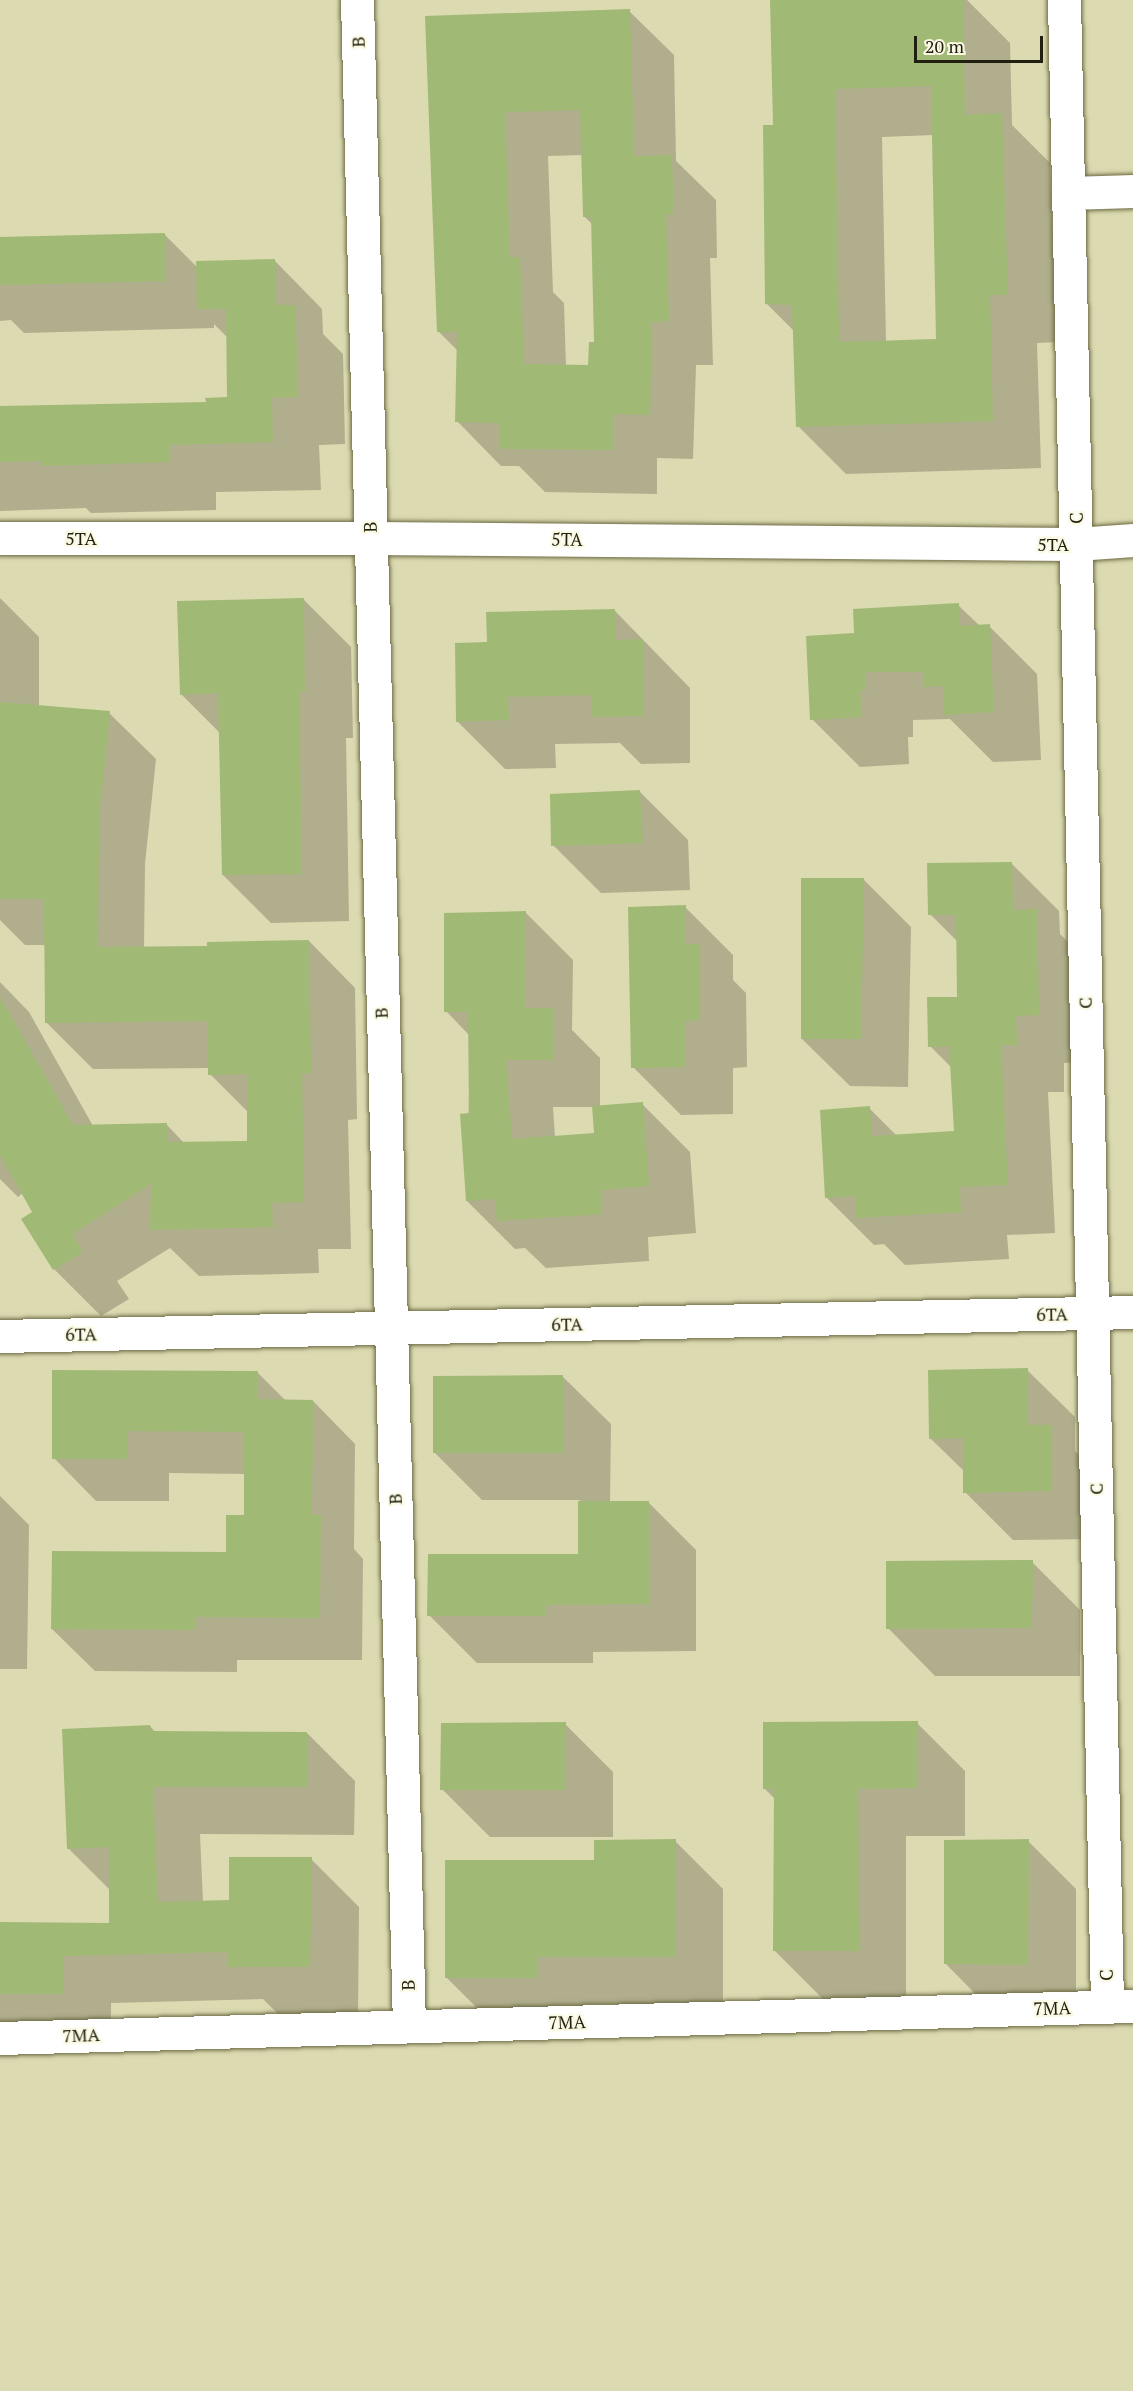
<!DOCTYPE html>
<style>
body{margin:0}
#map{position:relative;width:1133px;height:2391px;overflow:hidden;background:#dcdab0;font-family:"PT Serif",serif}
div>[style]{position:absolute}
.shadow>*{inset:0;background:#0003}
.building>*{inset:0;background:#a0ba75}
.roads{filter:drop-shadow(0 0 2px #6c6a44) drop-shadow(0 0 2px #6c6a44)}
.minor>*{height:33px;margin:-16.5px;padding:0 16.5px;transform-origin:16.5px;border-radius:16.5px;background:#fff}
span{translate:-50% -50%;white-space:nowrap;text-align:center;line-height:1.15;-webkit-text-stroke:4.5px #fafae4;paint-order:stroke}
.street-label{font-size:18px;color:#201f10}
.scale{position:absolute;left:914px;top:36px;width:129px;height:27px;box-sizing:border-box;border:3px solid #201f10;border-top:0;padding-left:8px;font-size:18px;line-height:21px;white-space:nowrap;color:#201f10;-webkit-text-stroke:4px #fafae4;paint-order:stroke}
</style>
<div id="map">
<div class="shadow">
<div style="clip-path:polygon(evenodd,815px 0,967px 0,1010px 43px,1012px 125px,1050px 163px,1056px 342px,1037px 343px,1041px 468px,846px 474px,798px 426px,795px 332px,767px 304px,775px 127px,815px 0,933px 135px,938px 341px,886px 342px,882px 137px,933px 135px)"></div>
<div style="clip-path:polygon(evenodd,629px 11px,674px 55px,676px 161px,716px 200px,717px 258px,710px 258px,713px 365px,696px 365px,693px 459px,657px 458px,657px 494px,545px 492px,519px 466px,501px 466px,457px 421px,458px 351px,439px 332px,427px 17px,629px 11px,583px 155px,584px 216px,593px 225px,595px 344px,590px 367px,566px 367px,564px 303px,553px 292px,548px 156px,583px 155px)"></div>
<div style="clip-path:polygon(165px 235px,198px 268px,275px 261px,322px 309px,323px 334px,343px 354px,345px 444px,319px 445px,321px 490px,216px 492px,216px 510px,91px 513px,86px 508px,0 511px,0 408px,207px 403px,229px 399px,228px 338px,214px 324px,214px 328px,24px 333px,11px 320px,0 321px,0 239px)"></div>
<div style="clip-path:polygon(0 598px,39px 637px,39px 707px,109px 713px,156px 759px,145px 864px,144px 948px,208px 948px,309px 941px,355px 988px,357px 1119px,348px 1120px,351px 1249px,318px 1249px,319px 1273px,199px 1276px,170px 1248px,117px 1281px,129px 1299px,101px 1316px,55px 1270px,23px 1219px,34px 1212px,23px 1193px,18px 1197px,0 1179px,0 982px,29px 1012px,93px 1126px,166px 1124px,185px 1144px,249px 1142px,249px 1113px,210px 1074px,210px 1068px,93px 1069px,46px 1022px,46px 945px,25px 945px,0 920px)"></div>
<div style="clip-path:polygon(303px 599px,351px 647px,353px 738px,346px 738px,349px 921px,271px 923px,223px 875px,220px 733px,181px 694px)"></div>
<div style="clip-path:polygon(958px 605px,980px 626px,989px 626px,1037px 674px,1041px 760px,993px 762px,950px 719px,913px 720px,913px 737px,908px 737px,909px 764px,860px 767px,812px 719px,856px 634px)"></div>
<div style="clip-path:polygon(615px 611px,690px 688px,690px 763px,641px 764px,620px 743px,555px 744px,556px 768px,505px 769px,457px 721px,488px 643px)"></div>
<div style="clip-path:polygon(640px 792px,688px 840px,690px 890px,601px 893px,553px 845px)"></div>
<div style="clip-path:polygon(1011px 863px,1059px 911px,1060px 934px,1084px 958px,1086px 1062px,1064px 1063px,1064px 1092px,1048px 1092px,1055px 1233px,1007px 1235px,1009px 1259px,905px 1265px,884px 1244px,874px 1245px,826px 1197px,869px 1108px,897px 1136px,955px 1133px,952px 1068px,930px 1046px,959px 998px,958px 942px,930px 914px)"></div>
<div style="clip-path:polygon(863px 879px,911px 927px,908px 1087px,850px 1086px,802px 1039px)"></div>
<div style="clip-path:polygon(685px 907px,733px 955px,733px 980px,746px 993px,747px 1067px,733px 1068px,733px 1114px,681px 1115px,633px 1067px)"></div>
<div style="clip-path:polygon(evenodd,525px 912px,573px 960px,572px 1030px,600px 1058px,600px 1107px,642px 1104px,690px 1152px,696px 1233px,648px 1237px,649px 1261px,546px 1268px,525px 1248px,515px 1249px,467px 1201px,470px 1036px,446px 1011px,525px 912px,553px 1107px,593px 1107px,595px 1135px,555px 1137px,553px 1107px)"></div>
<div style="clip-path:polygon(1027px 1370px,1075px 1417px,1075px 1451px,1098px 1474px,1099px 1539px,1013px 1540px,965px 1492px,965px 1472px,930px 1438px)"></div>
<div style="clip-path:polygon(258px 1373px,286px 1401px,313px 1401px,355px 1444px,354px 1549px,363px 1559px,362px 1660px,237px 1660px,237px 1672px,95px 1671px,52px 1629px,227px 1554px,246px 1516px,246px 1474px,169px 1473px,169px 1501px,96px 1501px,54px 1458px)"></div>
<div style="clip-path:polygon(563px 1377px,611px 1424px,610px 1502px,648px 1502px,696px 1550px,696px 1651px,593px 1652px,593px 1663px,477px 1663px,429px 1615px,580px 1555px,580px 1500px,482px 1500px,435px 1453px)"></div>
<div style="clip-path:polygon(0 1496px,29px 1525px,27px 1669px,0 1669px)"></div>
<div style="clip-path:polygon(1032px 1562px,1080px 1610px,1080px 1676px,935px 1676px,888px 1628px)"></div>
<div style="clip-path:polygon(917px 1723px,965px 1771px,965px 1836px,906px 1836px,906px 1998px,823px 1999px,775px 1951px,775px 1799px,765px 1789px)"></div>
<div style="clip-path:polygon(565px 1724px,613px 1772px,613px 1837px,490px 1837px,442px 1789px)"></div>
<div style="clip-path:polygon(150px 1726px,156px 1733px,307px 1733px,355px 1781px,354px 1835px,200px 1834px,203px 1902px,230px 1901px,311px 1859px,359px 1907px,358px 2014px,278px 2014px,263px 1999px,111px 2003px,111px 2041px,0 2040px,0 1924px,111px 1924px,110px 1890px,68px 1848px)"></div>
<div style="clip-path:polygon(675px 1841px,723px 1889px,723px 2004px,584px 2004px,584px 2025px,494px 2025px,446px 1977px,595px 1861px)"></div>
<div style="clip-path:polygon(1028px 1841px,1076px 1889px,1076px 2012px,993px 2012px,946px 1964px)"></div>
</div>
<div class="building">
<div style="clip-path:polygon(evenodd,770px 0,963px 0,965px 115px,1002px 113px,1008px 295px,990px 295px,993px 421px,796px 427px,792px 305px,765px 304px,763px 125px,773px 125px,770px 0,931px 86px,936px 339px,839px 342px,835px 89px,931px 86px)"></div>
<div style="clip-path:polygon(evenodd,630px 9px,634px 156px,672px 155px,674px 214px,666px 215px,669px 321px,652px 322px,650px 415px,613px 414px,613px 450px,499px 449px,499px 423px,455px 422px,457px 332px,437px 332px,425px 16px,630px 9px,580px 110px,583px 217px,591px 217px,594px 342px,589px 342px,588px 365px,524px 364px,520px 257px,510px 257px,505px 112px,580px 110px)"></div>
<div style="clip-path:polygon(165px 233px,166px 281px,0 285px,0 237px)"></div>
<div style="clip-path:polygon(275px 259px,276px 305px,296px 305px,297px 397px,272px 398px,273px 442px,169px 445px,169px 462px,42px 466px,42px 461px,0 462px,0 406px,206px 402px,205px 398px,227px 397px,226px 309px,197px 309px,196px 261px)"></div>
<div style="clip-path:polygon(304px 598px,305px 691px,299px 691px,302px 874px,222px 875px,218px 693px,180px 695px,177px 601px)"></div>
<div style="clip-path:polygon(959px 603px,960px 626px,990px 624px,994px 712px,944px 715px,943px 686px,924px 687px,924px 672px,866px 672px,866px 690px,860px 690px,862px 717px,810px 720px,806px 636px,854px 633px,853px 609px)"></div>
<div style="clip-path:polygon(615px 609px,616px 640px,643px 639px,643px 716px,592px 717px,592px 695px,508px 697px,509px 720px,456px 722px,455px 643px,487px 642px,486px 612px)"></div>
<div style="clip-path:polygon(0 702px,110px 711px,99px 816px,98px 947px,207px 946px,207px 942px,309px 940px,311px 1073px,302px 1074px,304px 1202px,272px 1203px,273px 1227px,150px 1230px,151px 1184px,72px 1234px,83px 1252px,53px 1270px,21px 1219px,32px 1212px,0 1155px,0 997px,73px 1125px,167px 1123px,167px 1142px,247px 1141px,247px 1074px,208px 1075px,208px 1021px,45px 1023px,44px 899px,0 899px)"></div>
<div style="clip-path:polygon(640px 790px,643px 843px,551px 846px,550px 794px)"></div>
<div style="clip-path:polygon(1012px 862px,1013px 910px,1037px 909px,1039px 1015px,1016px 1016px,1017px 1045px,1001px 1045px,1008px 1185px,960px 1187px,961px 1212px,855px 1218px,855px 1196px,825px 1198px,820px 1110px,870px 1106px,872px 1136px,954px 1131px,949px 1046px,928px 1047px,927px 997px,957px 997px,956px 915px,928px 915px,927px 863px)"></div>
<div style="clip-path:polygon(801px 878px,864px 878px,861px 1039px,801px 1039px)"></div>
<div style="clip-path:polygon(686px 905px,686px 944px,699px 944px,700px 1020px,685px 1021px,686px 1067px,631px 1068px,628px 907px)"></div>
<div style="clip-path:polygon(526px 911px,525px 1008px,553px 1008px,553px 1060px,506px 1060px,512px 1139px,594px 1133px,592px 1106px,643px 1102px,649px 1186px,601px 1190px,602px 1214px,497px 1221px,495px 1199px,466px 1201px,460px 1114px,469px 1113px,468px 1012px,444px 1012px,444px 913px)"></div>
<div style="clip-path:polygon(1028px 1368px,1028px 1425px,1051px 1425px,1052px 1491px,963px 1493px,963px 1438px,929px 1439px,928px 1370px)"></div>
<div style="clip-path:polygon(52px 1370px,258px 1371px,258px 1399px,313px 1400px,312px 1515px,321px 1515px,320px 1618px,195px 1617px,195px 1630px,51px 1629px,52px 1551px,226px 1552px,226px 1515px,244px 1515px,244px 1432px,127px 1431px,127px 1459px,52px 1459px)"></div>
<div style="clip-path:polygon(563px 1375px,563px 1453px,433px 1453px,433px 1376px)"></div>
<div style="clip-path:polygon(578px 1501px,649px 1501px,649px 1604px,546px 1605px,546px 1616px,427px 1616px,428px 1554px,578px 1554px)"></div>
<div style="clip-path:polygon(1033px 1560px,1032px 1628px,886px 1629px,886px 1561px)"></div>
<div style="clip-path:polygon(918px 1721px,917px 1788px,858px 1789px,859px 1951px,773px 1951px,774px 1789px,763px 1789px,763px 1722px)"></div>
<div style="clip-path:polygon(566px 1722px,565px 1790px,440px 1790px,441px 1723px)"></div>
<div style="clip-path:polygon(150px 1725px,151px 1731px,307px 1732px,307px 1787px,153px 1787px,158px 1902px,229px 1900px,229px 1857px,312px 1857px,310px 1967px,228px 1967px,228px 1952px,64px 1956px,64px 1994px,0 1994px,0 1922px,109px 1923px,109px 1847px,67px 1849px,62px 1729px)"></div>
<div style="clip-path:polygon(676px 1839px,676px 1957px,537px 1957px,537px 1978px,445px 1978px,445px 1860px,594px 1860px,594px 1840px)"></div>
<div style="clip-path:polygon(1029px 1839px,1028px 1965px,944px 1964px,944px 1840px)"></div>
</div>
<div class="roads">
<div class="minor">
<div style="left:357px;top:0;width:2027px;rotate:88.53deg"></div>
<div style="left:1064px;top:0;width:2007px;rotate:88.77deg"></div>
<div style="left:1069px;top:193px;width:64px;rotate:-1.8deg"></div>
<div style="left:0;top:538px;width:370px"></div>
<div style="left:370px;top:538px;width:706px;rotate:0.49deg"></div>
<div style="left:1076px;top:544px;width:57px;rotate:-4deg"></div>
<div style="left:0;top:1336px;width:1133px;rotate:-1.21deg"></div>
<div style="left:0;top:2038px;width:1133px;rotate:-1.62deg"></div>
</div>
</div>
<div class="street-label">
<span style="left:358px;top:42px;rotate:-91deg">B</span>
<span style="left:1076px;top:518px;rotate:-91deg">C</span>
<span style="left:370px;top:527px;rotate:-91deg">B</span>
<span style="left:81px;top:538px">5TA</span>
<span style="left:567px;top:539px;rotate:1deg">5TA</span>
<span style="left:1053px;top:544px">5TA</span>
<span style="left:1085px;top:1003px;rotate:-91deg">C</span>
<span style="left:381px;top:1013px;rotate:-92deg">B</span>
<span style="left:1052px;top:1314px;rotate:-1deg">6TA</span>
<span style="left:567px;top:1324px;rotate:-1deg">6TA</span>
<span style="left:81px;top:1334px;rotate:-1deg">6TA</span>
<span style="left:1096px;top:1489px;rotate:-91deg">C</span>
<span style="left:395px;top:1499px;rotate:-92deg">B</span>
<span style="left:1106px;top:1975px;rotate:-91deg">C</span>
<span style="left:408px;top:1985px;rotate:-91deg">B</span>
<span style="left:1052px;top:2008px;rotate:-2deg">7MA</span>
<span style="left:567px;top:2022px;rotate:-2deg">7MA</span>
<span style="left:81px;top:2035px;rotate:-2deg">7MA</span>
</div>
<div class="scale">20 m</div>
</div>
